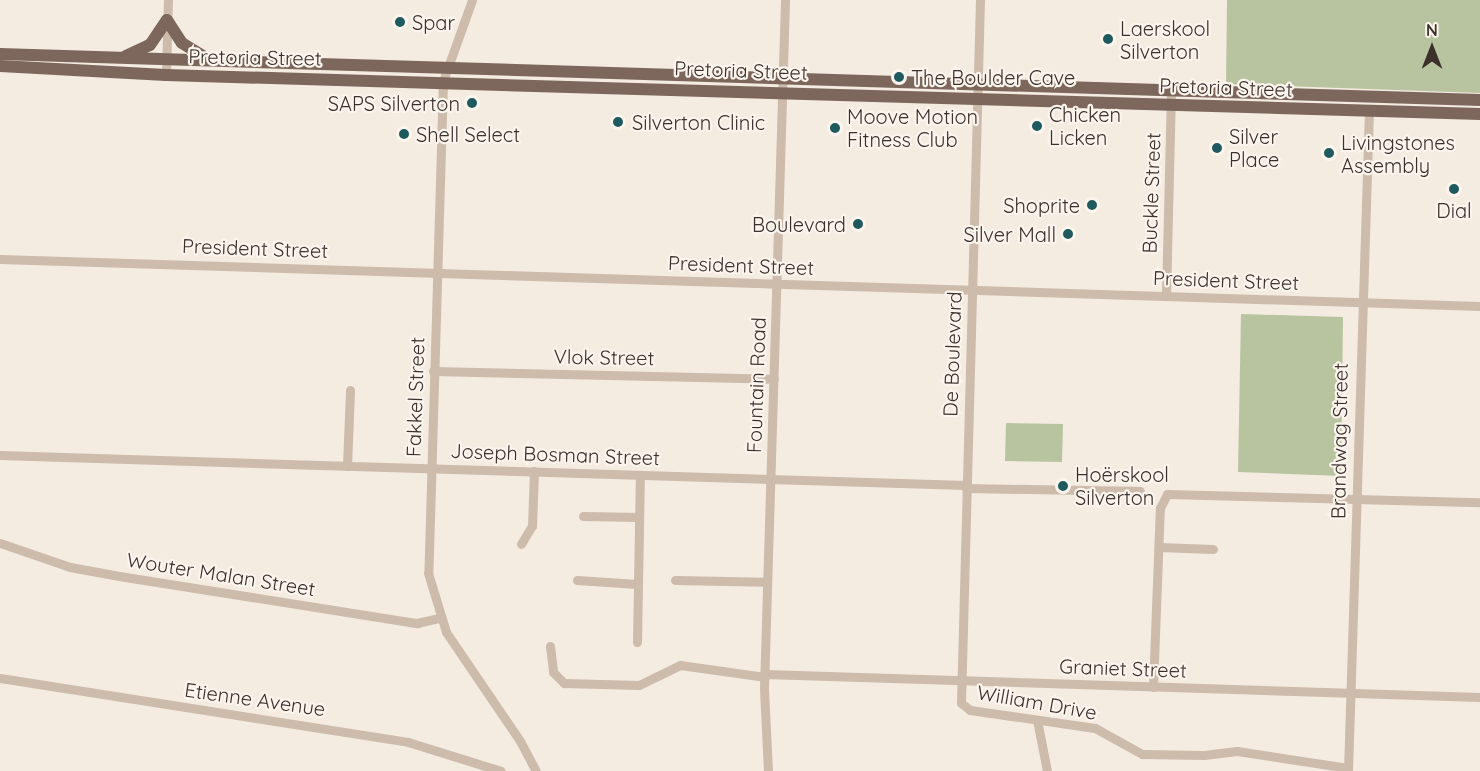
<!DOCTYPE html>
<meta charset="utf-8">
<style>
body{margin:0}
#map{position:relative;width:1480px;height:771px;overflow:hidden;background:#f4ebe1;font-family:Quicksand,sans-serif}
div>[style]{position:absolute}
.green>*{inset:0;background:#b8c4a0}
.minor>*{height:9px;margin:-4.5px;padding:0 4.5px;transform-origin:4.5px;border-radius:4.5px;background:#cdbbac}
.major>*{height:12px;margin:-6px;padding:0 6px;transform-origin:6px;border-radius:6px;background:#7d675c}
.dots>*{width:16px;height:16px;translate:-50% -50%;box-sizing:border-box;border:3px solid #fbf5ee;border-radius:50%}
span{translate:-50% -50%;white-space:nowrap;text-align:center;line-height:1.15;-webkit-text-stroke:4.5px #fbf5ee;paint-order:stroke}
.poi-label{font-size:20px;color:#3b302b}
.left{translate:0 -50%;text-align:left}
.right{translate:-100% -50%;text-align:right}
.street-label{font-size:20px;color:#3b302b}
.north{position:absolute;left:1402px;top:18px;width:60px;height:60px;-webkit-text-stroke:4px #fbf5ee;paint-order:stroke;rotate:0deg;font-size:16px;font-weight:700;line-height:24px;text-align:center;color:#3b302b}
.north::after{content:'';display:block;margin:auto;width:21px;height:27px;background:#3b302b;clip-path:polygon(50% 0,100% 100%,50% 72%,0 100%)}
</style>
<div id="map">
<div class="green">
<div style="clip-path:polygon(1227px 0,1480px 0,1480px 93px,1226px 84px)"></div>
<div style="clip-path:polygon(1241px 314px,1343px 317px,1341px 476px,1238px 472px)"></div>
<div style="clip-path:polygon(1006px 423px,1063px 424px,1062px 462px,1005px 461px)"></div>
</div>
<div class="minor">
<div style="left:472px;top:0;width:86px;rotate:109.7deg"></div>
<div style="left:443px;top:81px;width:492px;rotate:91.7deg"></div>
<div style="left:428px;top:573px;width:62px;rotate:73deg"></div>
<div style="left:446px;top:632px;width:132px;rotate:55.8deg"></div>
<div style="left:520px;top:741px;width:34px;rotate:62deg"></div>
<div style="left:980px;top:0;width:703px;rotate:91.55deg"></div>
<div style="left:961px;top:703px;width:11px;rotate:38deg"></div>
<div style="left:970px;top:710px;width:126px;rotate:8.2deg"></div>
<div style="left:1095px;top:728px;width:54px;rotate:29deg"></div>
<div style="left:1142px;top:754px;width:62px;rotate:0.9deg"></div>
<div style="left:1204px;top:755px;width:33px;rotate:-7deg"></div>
<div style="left:1237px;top:751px;width:112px;rotate:8.7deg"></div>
<div style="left:166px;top:75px;width:75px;rotate:-88.5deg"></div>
<div style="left:0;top:259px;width:1481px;rotate:1.82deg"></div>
<div style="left:1166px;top:296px;width:206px;rotate:-88.6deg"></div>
<div style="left:433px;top:371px;width:341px;rotate:1.3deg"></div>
<div style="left:0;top:455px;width:966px;rotate:1.78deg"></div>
<div style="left:347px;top:466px;width:76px;rotate:-87.7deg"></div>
<div style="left:966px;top:488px;width:174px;rotate:1deg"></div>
<div style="left:583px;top:516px;width:56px;rotate:1deg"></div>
<div style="left:0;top:543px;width:74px;rotate:18.9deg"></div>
<div style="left:70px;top:567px;width:50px;rotate:10.4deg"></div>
<div style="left:119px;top:576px;width:302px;rotate:9deg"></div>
<div style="left:417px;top:623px;width:23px;rotate:-13deg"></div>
<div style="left:521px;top:544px;width:21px;rotate:-59deg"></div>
<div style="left:532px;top:526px;width:55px;rotate:-87.9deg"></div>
<div style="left:1159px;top:547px;width:54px;rotate:2.1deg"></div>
<div style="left:577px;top:580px;width:60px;rotate:3.8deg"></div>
<div style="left:675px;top:580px;width:92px;rotate:1.2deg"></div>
<div style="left:637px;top:642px;width:167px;rotate:-89deg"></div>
<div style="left:550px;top:646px;width:26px;rotate:83deg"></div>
<div style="left:553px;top:672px;width:16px;rotate:45deg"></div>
<div style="left:564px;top:683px;width:75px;rotate:1.5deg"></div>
<div style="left:639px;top:685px;width:46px;rotate:-26deg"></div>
<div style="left:680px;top:665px;width:86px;rotate:8deg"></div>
<div style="left:765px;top:674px;width:715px;rotate:1.84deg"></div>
<div style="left:0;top:678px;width:413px;rotate:8.9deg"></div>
<div style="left:408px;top:742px;width:97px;rotate:17.3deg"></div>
<div style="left:1153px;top:687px;width:179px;rotate:-87.8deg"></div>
<div style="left:1160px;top:508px;width:16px;rotate:-63deg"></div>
<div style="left:1167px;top:494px;width:313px;rotate:1.5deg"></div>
<div style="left:1037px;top:720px;width:52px;rotate:78.9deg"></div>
<div style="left:768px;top:771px;width:83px;rotate:-92.8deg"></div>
<div style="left:764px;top:688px;width:688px;rotate:-88.25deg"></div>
<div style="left:1348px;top:771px;width:660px;rotate:-88.18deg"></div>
</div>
<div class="major">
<div style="left:167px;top:20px;width:27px;rotate:57deg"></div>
<div style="left:182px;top:43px;width:31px;rotate:32deg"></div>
<div style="left:0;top:54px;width:1481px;rotate:1.78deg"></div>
<div style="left:126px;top:56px;width:26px;rotate:-25deg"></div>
<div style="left:150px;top:45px;width:30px;rotate:-56deg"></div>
<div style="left:0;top:66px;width:166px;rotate:3.1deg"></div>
<div style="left:166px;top:75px;width:1315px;rotate:1.7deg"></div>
</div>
<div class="dots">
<div style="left:400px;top:22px;background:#1f5a5e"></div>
<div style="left:1108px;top:39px;background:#1f5a5e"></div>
<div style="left:899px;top:77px;background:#1f5a5e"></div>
<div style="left:472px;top:103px;background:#1f5a5e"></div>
<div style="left:618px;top:122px;background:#1f5a5e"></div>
<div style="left:1037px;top:126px;background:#1f5a5e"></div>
<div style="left:835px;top:128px;background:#1f5a5e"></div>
<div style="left:404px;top:134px;background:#1f5a5e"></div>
<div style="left:1217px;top:148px;background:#1f5a5e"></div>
<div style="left:1329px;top:153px;background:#1f5a5e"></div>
<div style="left:1454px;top:189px;background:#1f5a5e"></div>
<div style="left:1092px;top:205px;background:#1f5a5e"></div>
<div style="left:858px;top:224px;background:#1f5a5e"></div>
<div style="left:1068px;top:234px;background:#1f5a5e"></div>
<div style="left:1063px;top:486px;background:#1f5a5e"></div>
</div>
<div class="poi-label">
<span class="left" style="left:412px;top:22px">Spar</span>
<span class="left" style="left:1120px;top:40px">Laerskool<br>Silverton</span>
<span class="left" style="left:911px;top:77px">The Boulder Cave</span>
<span class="right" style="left:460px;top:103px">SAPS Silverton</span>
<span class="left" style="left:1049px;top:126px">Chicken<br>Licken</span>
<span class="left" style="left:847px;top:128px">Moove Motion<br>Fitness Club</span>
<span class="left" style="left:632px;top:122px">Silverton Clinic</span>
<span class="left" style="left:416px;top:134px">Shell Select</span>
<span class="left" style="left:1229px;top:148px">Silver<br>Place</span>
<span class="left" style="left:1341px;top:154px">Livingstones<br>Assembly</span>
<span class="right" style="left:1080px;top:205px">Shoprite</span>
<span style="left:1454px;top:210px">Dial</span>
<span class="right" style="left:846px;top:224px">Boulevard</span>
<span class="right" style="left:1056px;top:234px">Silver Mall</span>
<span class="left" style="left:1075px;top:486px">Hoërskool<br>Silverton</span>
</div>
<div class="street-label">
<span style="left:255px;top:57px;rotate:1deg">Pretoria Street</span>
<span style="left:741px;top:70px;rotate:2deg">Pretoria Street</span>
<span style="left:1226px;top:87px;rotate:2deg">Pretoria Street</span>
<span style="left:1151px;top:193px;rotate:-88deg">Buckle Street</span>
<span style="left:255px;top:248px;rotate:2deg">President Street</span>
<span style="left:741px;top:265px;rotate:2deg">President Street</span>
<span style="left:1226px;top:280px;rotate:2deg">President Street</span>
<span style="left:952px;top:354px;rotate:-88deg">De Boulevard</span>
<span style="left:604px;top:357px;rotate:1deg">Vlok Street</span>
<span style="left:756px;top:385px;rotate:-88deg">Fountain Road</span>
<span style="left:415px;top:397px;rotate:-88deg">Fakkel Street</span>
<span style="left:1339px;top:441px;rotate:-89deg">Brandwag Street</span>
<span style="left:555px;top:454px;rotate:2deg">Joseph Bosman Street</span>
<span style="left:221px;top:574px;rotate:9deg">Wouter Malan Street</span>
<span style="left:1123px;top:668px;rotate:2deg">Graniet Street</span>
<span style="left:255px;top:699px;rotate:8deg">Etienne Avenue</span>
<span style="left:1037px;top:702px;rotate:10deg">William Drive</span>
</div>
<div class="north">N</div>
</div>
